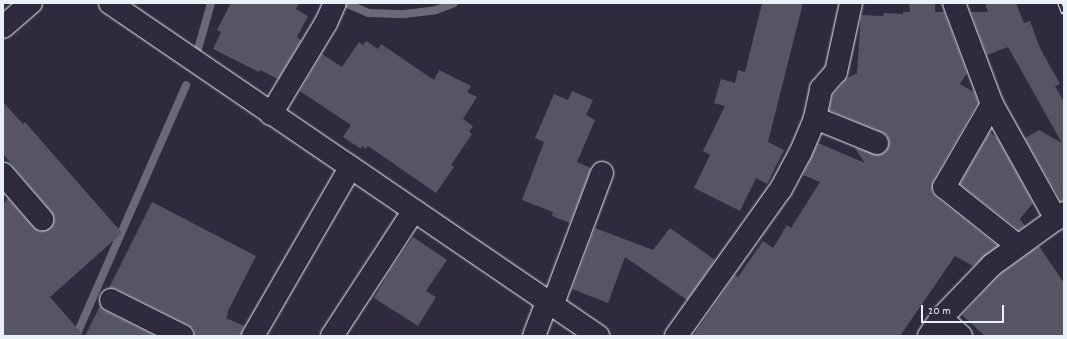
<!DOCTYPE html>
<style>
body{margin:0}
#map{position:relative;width:1067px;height:339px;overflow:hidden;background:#2f2a3d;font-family:Dekko,sans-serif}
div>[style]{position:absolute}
.stream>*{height:8px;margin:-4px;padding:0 4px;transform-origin:4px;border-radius:4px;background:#696978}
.building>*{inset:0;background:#575565}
.roads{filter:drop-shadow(0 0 1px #e8f1f8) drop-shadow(0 0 1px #e8f1f8)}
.minor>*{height:22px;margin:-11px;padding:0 11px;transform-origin:11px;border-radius:11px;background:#2f2a3d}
.rail>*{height:4.5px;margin-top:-2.25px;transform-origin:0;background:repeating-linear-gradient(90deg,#2f2a3d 0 9px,#e8f1f8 0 18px);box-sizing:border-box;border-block:1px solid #e8f1f8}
span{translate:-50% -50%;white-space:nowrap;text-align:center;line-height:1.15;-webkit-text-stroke:3px #2f2a3d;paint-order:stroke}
.frame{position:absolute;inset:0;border:4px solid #e8f1f8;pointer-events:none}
.scale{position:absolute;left:921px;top:305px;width:83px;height:18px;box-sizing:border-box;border:2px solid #e8f1f8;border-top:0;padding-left:5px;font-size:12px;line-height:14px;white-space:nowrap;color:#e8f1f8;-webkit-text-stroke:3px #2f2a3d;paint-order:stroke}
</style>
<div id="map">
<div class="stream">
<div style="left:345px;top:3px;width:25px;rotate:23deg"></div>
<div style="left:368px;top:13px;width:37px;rotate:2deg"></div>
<div style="left:405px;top:14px;width:31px;rotate:-7deg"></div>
<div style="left:436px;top:10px;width:19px;rotate:-21deg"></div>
<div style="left:198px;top:49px;width:48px;rotate:-74.2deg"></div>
<div style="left:76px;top:336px;width:274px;rotate:-66.3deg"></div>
</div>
<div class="building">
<div style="clip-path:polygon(231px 3px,299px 3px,296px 9px,308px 16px,297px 37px,301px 40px,278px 79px,260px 70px,259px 72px,213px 49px,221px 32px,217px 30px)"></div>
<div style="clip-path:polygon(762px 3px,803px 3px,768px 142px,784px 150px,767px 184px,756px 178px,740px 211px,694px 188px,710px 155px,703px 151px,725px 106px,714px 103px,721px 79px,735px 83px,738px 70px,745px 72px)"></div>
<div style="clip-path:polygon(909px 3px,935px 3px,935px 12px,944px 12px,967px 73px,960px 84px,974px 92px,978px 102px,933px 181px,932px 192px,936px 197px,998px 246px,973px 266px,955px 256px,900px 336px,693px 336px,735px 275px,738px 277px,763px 241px,773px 248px,787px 225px,791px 228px,820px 182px,803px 175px,818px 143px,865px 163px,855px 148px,878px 155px,884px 153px,888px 148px,889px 141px,887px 135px,882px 132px,829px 110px,833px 95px,846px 79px,857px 73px,861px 15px,883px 16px,884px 13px,903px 14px,903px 12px,910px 12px)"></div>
<div style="clip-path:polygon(985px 3px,1016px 3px,1024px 23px,1030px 21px,1040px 48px,1060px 84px,1055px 86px,1064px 102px,1064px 201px,1061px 201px,1025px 138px,1039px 130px,1062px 143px,1008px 47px,987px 55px,971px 12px,988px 12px)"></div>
<div style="clip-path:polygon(366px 41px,378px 49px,381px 44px,434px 80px,439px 70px,471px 86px,467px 92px,477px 97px,463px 119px,473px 126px,469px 132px,472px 134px,451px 165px,454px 167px,436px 193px,368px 146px,366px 149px,362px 146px,361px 149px,343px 137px,351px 125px,300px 91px,322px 54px,342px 67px,359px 42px,363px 45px)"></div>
<div style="clip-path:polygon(572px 91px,593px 100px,586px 115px,595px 120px,577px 162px,591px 168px,570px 223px,552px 216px,553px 212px,522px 200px,544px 142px,535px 138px,554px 94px,568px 100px)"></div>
<div style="clip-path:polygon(3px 102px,23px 124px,25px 122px,122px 233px,50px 297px,84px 336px,3px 336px,3px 204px,8px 199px,33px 227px,38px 231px,45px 231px,50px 228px,54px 223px,54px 217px,51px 211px,3px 154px)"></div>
<div style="clip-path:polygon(990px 132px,997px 138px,1033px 203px,1020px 219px,1025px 226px,1019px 230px,960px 184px)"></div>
<div style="clip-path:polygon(152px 202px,256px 256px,227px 313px,228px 314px,226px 318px,244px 326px,241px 336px,195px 336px,194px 329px,189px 325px,117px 289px,109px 288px)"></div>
<div style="clip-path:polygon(595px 228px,653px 250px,670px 228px,715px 260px,687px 300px,625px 257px,608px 303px,572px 289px)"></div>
<div style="clip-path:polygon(413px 237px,447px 260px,426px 291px,436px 297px,418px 326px,374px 298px,391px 269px)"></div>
<div style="clip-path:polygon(1039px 246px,1064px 283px,1064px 336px,985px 336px,962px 315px,1000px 274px)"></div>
<div style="clip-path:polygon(100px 306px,105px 311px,155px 336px,85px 336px)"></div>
</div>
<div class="roads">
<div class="minor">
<div style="left:110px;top:3px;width:591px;rotate:34.31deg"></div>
<div style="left:954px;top:3px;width:108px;rotate:69.4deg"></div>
<div style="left:992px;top:104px;width:132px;rotate:60.9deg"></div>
<div style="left:3px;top:27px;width:37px;rotate:-41deg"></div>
<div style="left:992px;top:104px;width:96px;rotate:120deg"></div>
<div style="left:944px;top:187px;width:93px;rotate:38.5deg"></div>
<div style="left:271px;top:114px;width:106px;rotate:-58.9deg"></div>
<div style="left:326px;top:23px;width:22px;rotate:-66deg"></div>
<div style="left:815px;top:118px;width:67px;rotate:22deg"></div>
<div style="left:3px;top:174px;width:60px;rotate:49.1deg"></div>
<div style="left:111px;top:300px;width:80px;rotate:26.6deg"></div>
<div style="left:552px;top:306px;width:142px;rotate:-69.4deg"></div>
<div style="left:941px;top:318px;width:27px;rotate:42deg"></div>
<div style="left:253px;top:336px;width:194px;rotate:-60deg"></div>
<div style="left:332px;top:336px;width:150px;rotate:-56.9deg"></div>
<div style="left:534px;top:336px;width:36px;rotate:-69deg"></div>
<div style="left:676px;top:336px;width:181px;rotate:-54.5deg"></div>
<div style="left:781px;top:189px;width:40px;rotate:-62deg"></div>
<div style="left:800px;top:154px;width:39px;rotate:-67deg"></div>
<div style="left:815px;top:118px;width:30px;rotate:-78deg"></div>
<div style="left:821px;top:89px;width:23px;rotate:-49deg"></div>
<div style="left:836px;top:72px;width:71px;rotate:-77.7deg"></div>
<div style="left:929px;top:336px;width:22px;rotate:-56deg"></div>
<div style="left:941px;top:318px;width:74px;rotate:-46.1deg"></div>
<div style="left:992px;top:265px;width:89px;rotate:-35.8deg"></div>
</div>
</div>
<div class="rail">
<div style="left:1060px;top:3px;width:11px;rotate:68deg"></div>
</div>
<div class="frame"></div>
<div class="scale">20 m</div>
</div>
